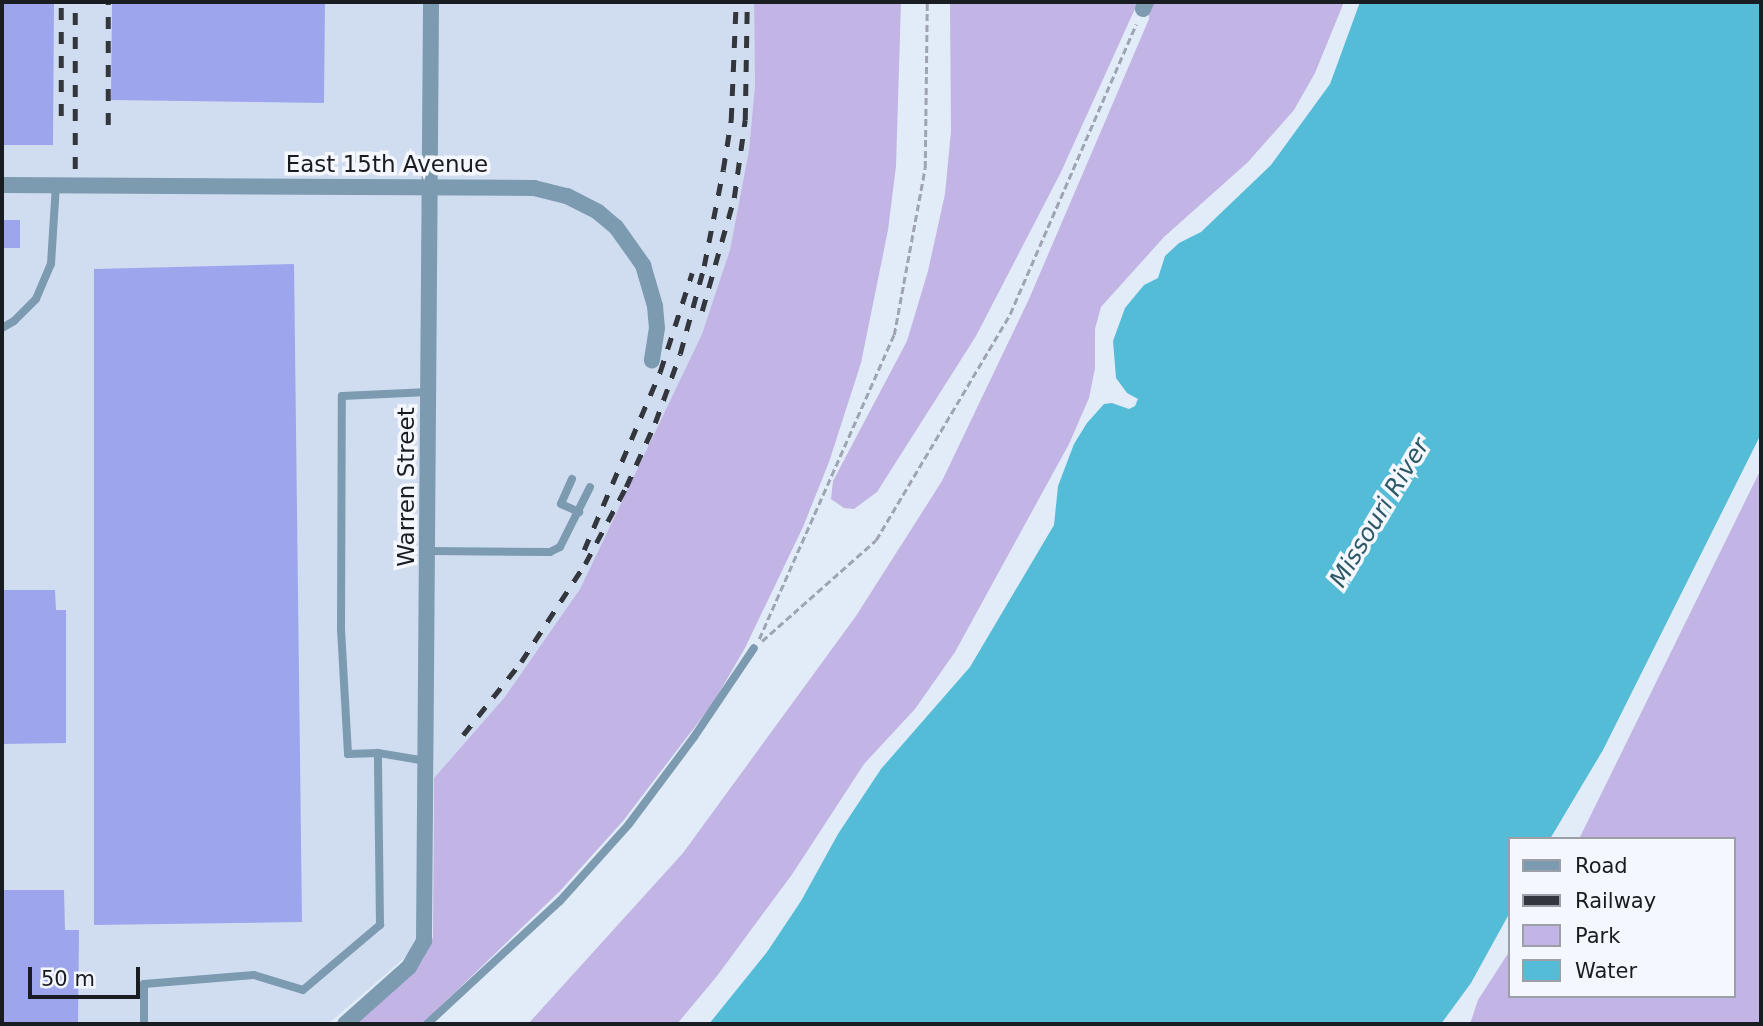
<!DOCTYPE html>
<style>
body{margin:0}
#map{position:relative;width:1763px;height:1026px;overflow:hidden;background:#e2ebf8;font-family:"DejaVu Sans",sans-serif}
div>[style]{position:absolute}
.built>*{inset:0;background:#d0ddf0}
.green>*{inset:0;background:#c2b4e4}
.water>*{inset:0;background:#55bcd8}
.building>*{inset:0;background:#9da6ed}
.path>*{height:2.5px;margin-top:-1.25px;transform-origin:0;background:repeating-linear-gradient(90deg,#9ea5b0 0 7px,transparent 0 10.5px)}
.service>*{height:8px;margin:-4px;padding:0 4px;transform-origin:4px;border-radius:4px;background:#7c9bb0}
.minor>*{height:16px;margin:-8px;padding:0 8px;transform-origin:8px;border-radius:8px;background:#7c9bb0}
.rail>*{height:4.5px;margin-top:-2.25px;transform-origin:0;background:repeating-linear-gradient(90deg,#33373d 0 12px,transparent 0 24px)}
span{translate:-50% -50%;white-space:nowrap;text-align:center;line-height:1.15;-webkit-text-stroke:7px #f4f7fd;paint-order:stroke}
.street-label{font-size:23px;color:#191c21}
.water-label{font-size:24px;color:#2c5965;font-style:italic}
.frame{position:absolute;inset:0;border:4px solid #191c21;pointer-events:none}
.legend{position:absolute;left:1508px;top:837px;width:228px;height:161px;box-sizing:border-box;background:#f4f7fd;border:2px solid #9c9fa5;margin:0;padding:9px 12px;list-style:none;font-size:21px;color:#191c21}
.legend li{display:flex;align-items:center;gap:14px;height:35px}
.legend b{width:35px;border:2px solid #9c9fa5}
.scale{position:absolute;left:28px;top:967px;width:112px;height:32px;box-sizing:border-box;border:4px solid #191c21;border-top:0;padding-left:9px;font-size:21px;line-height:24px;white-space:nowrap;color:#191c21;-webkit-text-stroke:5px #f4f7fd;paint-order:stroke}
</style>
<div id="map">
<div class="built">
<div style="clip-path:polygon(2px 2px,754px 2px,755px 85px,749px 150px,730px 251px,702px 334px,580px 589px,504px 698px,434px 778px,433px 722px,424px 941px,328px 1024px,2px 1024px)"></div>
</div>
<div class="green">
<div style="clip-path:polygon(754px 2px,901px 2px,896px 166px,888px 230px,861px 363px,829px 462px,803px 527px,745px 648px,713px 703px,623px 821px,560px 891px,422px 1024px,354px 1024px,422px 961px,433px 937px,434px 778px,504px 698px,580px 589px,702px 334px,730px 250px,749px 150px,755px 85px)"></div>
<div style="clip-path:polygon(950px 2px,1138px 2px,1061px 172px,976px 336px,877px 492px,854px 509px,844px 508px,831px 499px,833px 481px,907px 341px,928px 271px,945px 194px,951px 131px)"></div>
<div style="clip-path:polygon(1149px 2px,1344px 2px,1315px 73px,1294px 110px,1248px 162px,1164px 237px,1101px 307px,1095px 329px,1095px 368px,1089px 398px,1069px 444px,955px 652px,915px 709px,864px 764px,793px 873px,717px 976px,677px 1024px,528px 1024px,683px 853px,856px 616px,942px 481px,1029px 299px,1149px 19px)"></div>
<div style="clip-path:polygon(1761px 469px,1761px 1024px,1470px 1024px,1478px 1000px,1509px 952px,1509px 996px,1733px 996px,1733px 839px,1579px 839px)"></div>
</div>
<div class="water">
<div style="clip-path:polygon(1360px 2px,1761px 2px,1761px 434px,1603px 750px,1550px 839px,1509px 839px,1509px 914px,1471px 983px,1441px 1024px,709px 1024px,767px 952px,801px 901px,838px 834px,881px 769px,970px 667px,1054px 525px,1058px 486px,1074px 444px,1087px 423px,1104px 404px,1112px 403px,1129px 409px,1135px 406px,1138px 399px,1127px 393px,1116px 378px,1113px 341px,1125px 308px,1144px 285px,1158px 278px,1165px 256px,1179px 243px,1201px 232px,1271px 165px,1330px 84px)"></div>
</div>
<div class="building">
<div style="clip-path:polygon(2px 2px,54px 2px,53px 145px,2px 145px)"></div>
<div style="clip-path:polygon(112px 2px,325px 2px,324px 103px,111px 100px)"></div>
<div style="clip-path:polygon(2px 220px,20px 220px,20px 248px,2px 248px)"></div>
<div style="clip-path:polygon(294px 264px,302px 922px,94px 925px,94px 269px)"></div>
<div style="clip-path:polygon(2px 590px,55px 590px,56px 610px,66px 610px,66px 743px,2px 744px)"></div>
<div style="clip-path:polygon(2px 890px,64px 890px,65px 930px,79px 930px,78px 1024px,2px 1024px)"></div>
</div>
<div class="path">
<div style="left:759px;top:639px;width:333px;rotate:-66.1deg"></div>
<div style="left:894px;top:335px;width:170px;rotate:-79.5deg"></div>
<div style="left:925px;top:168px;width:166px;rotate:-89.3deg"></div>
<div style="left:762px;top:641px;width:152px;rotate:-41.5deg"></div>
<div style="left:876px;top:540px;width:263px;rotate:-59.3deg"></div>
<div style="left:1010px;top:314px;width:316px;rotate:-66.5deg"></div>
</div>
<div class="service">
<div style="left:2px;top:328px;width:14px;rotate:-30deg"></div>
<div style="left:14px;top:321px;width:31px;rotate:-45deg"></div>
<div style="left:36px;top:299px;width:38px;rotate:-67deg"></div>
<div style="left:51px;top:264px;width:79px;rotate:-86.4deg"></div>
<div style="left:572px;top:479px;width:27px;rotate:114deg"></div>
<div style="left:561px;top:504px;width:20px;rotate:24deg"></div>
<div style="left:428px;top:551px;width:122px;rotate:0.5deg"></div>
<div style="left:550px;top:552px;width:11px;rotate:-27deg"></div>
<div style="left:560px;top:547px;width:67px;rotate:-63.4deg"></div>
<div style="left:426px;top:761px;width:49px;rotate:-170.5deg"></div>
<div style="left:378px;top:753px;width:30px;rotate:178deg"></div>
<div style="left:348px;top:754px;width:124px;rotate:-93.2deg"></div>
<div style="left:341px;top:630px;width:234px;rotate:-89.8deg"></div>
<div style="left:342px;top:396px;width:87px;rotate:-2.6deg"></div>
<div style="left:144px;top:1024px;width:40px;rotate:-90deg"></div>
<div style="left:144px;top:984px;width:110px;rotate:-4.7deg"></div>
<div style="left:254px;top:975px;width:51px;rotate:17deg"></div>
<div style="left:303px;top:990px;width:101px;rotate:-40.2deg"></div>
<div style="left:380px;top:925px;width:172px;rotate:-90.7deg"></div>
<div style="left:427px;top:1024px;width:181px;rotate:-42.8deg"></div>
<div style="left:560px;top:901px;width:103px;rotate:-48.1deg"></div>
<div style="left:629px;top:824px;width:109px;rotate:-53.2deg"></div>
<div style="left:694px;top:737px;width:107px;rotate:-56deg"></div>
</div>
<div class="minor">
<div style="left:1143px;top:9px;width:8px;rotate:-67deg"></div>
<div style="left:2px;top:185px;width:532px;rotate:0.32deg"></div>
<div style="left:534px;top:188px;width:34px;rotate:14deg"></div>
<div style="left:567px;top:196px;width:35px;rotate:27deg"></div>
<div style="left:598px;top:212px;width:23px;rotate:40deg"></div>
<div style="left:616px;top:227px;width:47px;rotate:54.6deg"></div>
<div style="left:643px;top:265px;width:43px;rotate:73.7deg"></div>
<div style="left:655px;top:306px;width:22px;rotate:85deg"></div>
<div style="left:657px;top:328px;width:33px;rotate:99deg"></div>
<div style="left:345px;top:1024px;width:86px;rotate:-41.7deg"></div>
<div style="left:409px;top:967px;width:30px;rotate:-60deg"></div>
<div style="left:424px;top:941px;width:939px;rotate:-89.57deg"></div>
</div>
<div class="rail">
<div style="left:61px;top:116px;width:114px;rotate:-90deg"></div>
<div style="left:108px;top:125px;width:123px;rotate:-90deg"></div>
<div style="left:75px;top:169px;width:167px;rotate:-90deg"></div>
<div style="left:702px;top:311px;width:117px;rotate:-74.2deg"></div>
<div style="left:734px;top:198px;width:79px;rotate:-82deg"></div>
<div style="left:745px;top:120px;width:118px;rotate:-89deg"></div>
<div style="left:584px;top:550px;width:194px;rotate:-66.9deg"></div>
<div style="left:660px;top:372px;width:104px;rotate:-72.1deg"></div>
<div style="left:463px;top:735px;width:93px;rotate:-51.5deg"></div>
<div style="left:521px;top:662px;width:117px;rotate:-56.9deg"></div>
<div style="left:585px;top:564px;width:87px;rotate:-62deg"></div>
<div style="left:626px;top:487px;width:70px;rotate:-65.6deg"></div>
<div style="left:655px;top:423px;width:73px;rotate:-70.1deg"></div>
<div style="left:680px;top:354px;width:91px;rotate:-74.7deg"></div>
<div style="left:704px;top:266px;width:98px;rotate:-78.8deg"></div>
<div style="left:723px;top:170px;width:51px;rotate:-80.9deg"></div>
<div style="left:731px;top:120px;width:118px;rotate:-87.6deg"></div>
</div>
<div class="street-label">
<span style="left:387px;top:164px">East 15th Avenue</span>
<span style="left:406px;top:487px;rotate:-90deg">Warren Street</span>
</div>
<div class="water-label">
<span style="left:1380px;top:513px;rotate:-59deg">Missouri River</span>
</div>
<div class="frame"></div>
<ul class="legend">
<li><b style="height:9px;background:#7c9bb0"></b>Road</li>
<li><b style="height:9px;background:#33373d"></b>Railway</li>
<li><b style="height:19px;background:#c2b4e4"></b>Park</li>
<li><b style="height:19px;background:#55bcd8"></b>Water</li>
</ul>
<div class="scale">50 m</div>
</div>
